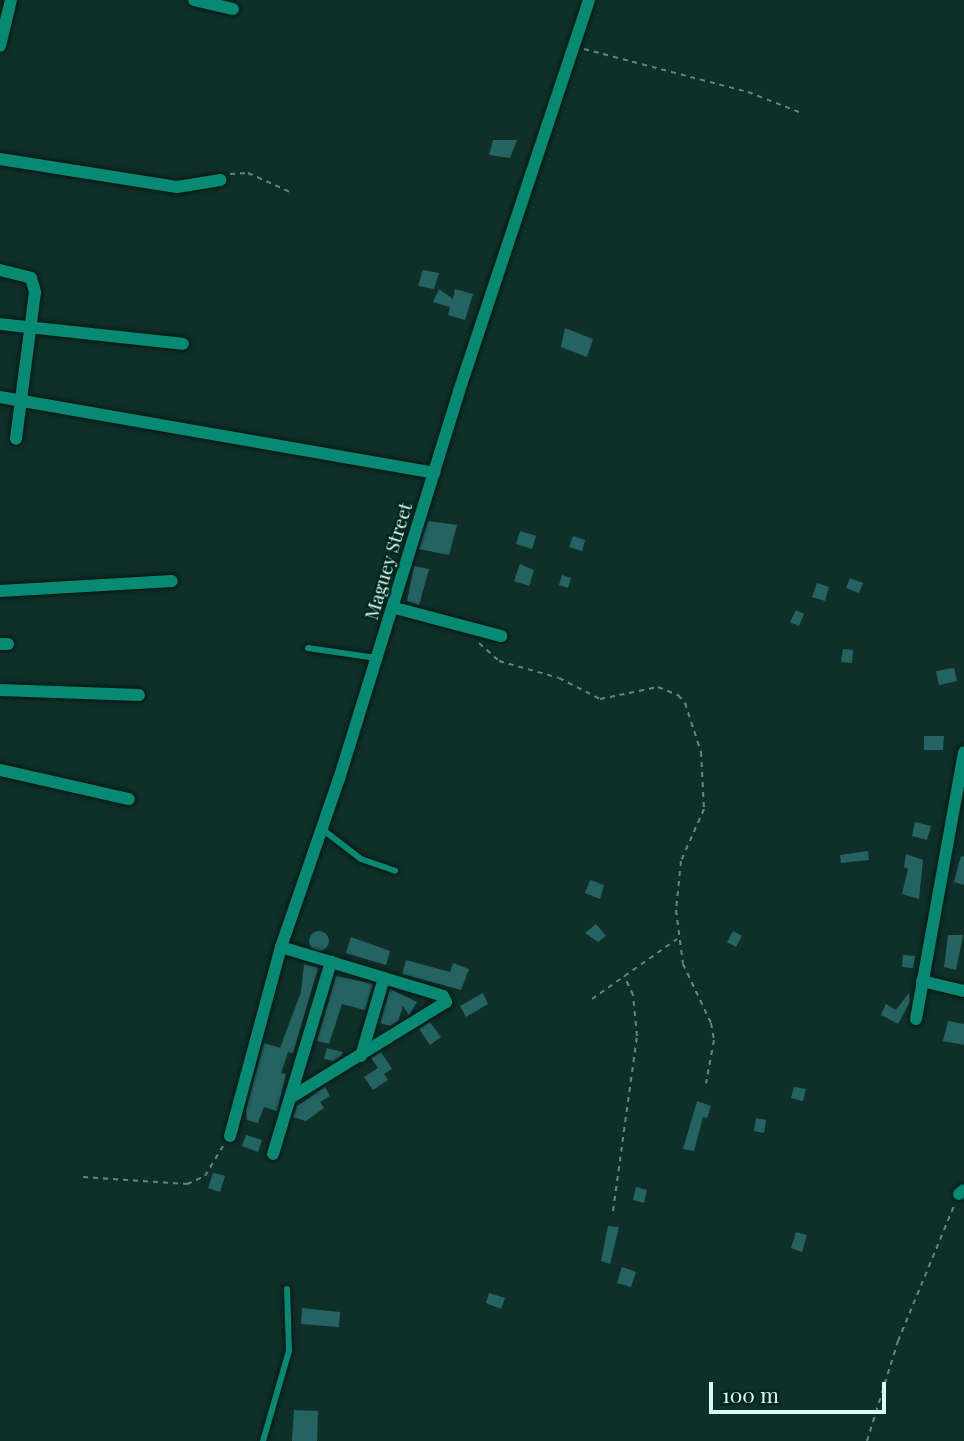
<!DOCTYPE html>
<style>
body{margin:0}
#map{position:relative;width:964px;height:1441px;overflow:hidden;background:#0e3028;font-family:"Playfair Display",serif}
div>[style]{position:absolute}
.building>*{inset:0;background:#256363}
.round{border-radius:50%}
.path>*{height:2px;margin-top:-1px;transform-origin:0;background:repeating-linear-gradient(90deg,#63877d 0 5px,transparent 0 10px)}
.roads{filter:drop-shadow(0 0 2px #071512) drop-shadow(0 0 2px #071512)}
.service>*{height:6px;margin:-3px;padding:0 3px;transform-origin:3px;border-radius:3px;background:#078a74}
.minor>*{height:12px;margin:-6px;padding:0 6px;transform-origin:6px;border-radius:6px;background:#078a74}
span{translate:-50% -50%;white-space:nowrap;text-align:center;line-height:1.15;-webkit-text-stroke:5px #03261f;paint-order:stroke}
.street-label{font-size:19px;color:#d7fdf2}
.scale{position:absolute;left:709px;top:1382px;width:177px;height:32px;box-sizing:border-box;border:4px solid #d7fdf2;border-top:0;padding-left:9px;font-size:21px;line-height:24px;white-space:nowrap;color:#d7fdf2;-webkit-text-stroke:5px #03261f;paint-order:stroke}
</style>
<div id="map">
<div class="building">
<div style="clip-path:polygon(493px 140px,517px 140px,510px 158px,489px 155px)"></div>
<div style="clip-path:polygon(423px 270px,439px 273px,434px 289px,418px 286px)"></div>
<div style="clip-path:polygon(439px 289px,453px 299px,455px 289px,473px 294px,465px 320px,448px 315px,450px 307px,433px 302px)"></div>
<div style="clip-path:polygon(565px 328px,593px 339px,587px 357px,561px 347px)"></div>
<div style="clip-path:polygon(428px 521px,457px 525px,449px 555px,419px 549px)"></div>
<div style="clip-path:polygon(520px 531px,536px 536px,532px 549px,516px 544px)"></div>
<div style="clip-path:polygon(390px 533px,400px 534px,396px 544px,387px 542px)"></div>
<div style="clip-path:polygon(573px 536px,585px 540px,582px 551px,569px 547px)"></div>
<div style="clip-path:polygon(520px 564px,534px 570px,529px 586px,514px 581px)"></div>
<div style="clip-path:polygon(414px 566px,429px 569px,419px 605px,407px 601px)"></div>
<div style="clip-path:polygon(562px 575px,571px 578px,568px 588px,559px 585px)"></div>
<div style="clip-path:polygon(850px 578px,863px 583px,859px 593px,846px 588px)"></div>
<div style="clip-path:polygon(817px 583px,829px 587px,825px 601px,812px 597px)"></div>
<div style="clip-path:polygon(796px 610px,804px 614px,799px 626px,790px 622px)"></div>
<div style="clip-path:polygon(843px 649px,853px 650px,852px 663px,841px 662px)"></div>
<div style="clip-path:polygon(954px 668px,957px 681px,939px 685px,936px 671px)"></div>
<div style="clip-path:polygon(924px 736px,944px 736px,943px 750px,924px 750px)"></div>
<div style="clip-path:polygon(915px 822px,931px 826px,927px 840px,912px 836px)"></div>
<div style="clip-path:polygon(868px 851px,869px 860px,841px 863px,840px 855px)"></div>
<div style="clip-path:polygon(906px 854px,923px 860px,919px 899px,902px 894px,908px 869px,904px 867px)"></div>
<div style="clip-path:polygon(961px 856px,964px 857px,964px 885px,954px 882px)"></div>
<div style="clip-path:polygon(590px 880px,604px 885px,600px 899px,585px 893px)"></div>
<div style="clip-path:polygon(596px 924px,606px 936px,598px 942px,585px 933px)"></div>
<div style="clip-path:polygon(733px 931px,742px 936px,736px 947px,727px 942px)"></div>
<div class="round" style="left:309px;top:931px;width:20px;height:20px"></div>
<div style="clip-path:polygon(948px 935px,963px 935px,956px 970px,944px 967px)"></div>
<div style="clip-path:polygon(351px 937px,390px 951px,386px 965px,346px 953px)"></div>
<div style="clip-path:polygon(903px 955px,915px 956px,913px 968px,902px 967px)"></div>
<div style="clip-path:polygon(406px 960px,450px 972px,453px 963px,469px 969px,461px 990px,402px 974px)"></div>
<div style="clip-path:polygon(304px 964px,318px 968px,293px 1053px,288px 1052px,281px 1073px,286px 1074px,277px 1111px,264px 1107px,258px 1123px,247px 1120px,246px 1110px,264px 1043px,280px 1048px,301px 992px)"></div>
<div style="clip-path:polygon(336px 976px,373px 984px,365px 1010px,342px 1004px,329px 1044px,317px 1041px)"></div>
<div style="clip-path:polygon(390px 989px,417px 1002px,409px 1015px,403px 1006px,398px 1021px,390px 1026px,380px 1023px)"></div>
<div style="clip-path:polygon(483px 993px,488px 1004px,466px 1017px,460px 1006px)"></div>
<div style="clip-path:polygon(909px 993px,910px 1002px,898px 1024px,881px 1015px,886px 1004px,896px 1010px)"></div>
<div style="clip-path:polygon(948px 1021px,964px 1024px,964px 1045px,943px 1041px)"></div>
<div style="clip-path:polygon(430px 1022px,441px 1037px,430px 1045px,419px 1029px)"></div>
<div style="clip-path:polygon(327px 1048px,343px 1052px,341px 1056px,333px 1061px,324px 1059px)"></div>
<div style="clip-path:polygon(381px 1052px,392px 1069px,384px 1074px,388px 1080px,373px 1090px,364px 1077px,378px 1068px,371px 1058px)"></div>
<div style="clip-path:polygon(325px 1087px,330px 1096px,320px 1102px,324px 1108px,306px 1121px,293px 1117px,297px 1106px)"></div>
<div style="clip-path:polygon(794px 1087px,806px 1089px,803px 1101px,791px 1098px)"></div>
<div style="clip-path:polygon(697px 1101px,711px 1106px,707px 1118px,703px 1117px,694px 1151px,683px 1149px)"></div>
<div style="clip-path:polygon(756px 1118px,766px 1120px,764px 1133px,754px 1131px)"></div>
<div style="clip-path:polygon(246px 1135px,262px 1140px,258px 1152px,242px 1146px)"></div>
<div style="clip-path:polygon(213px 1173px,225px 1176px,220px 1192px,208px 1188px)"></div>
<div style="clip-path:polygon(636px 1187px,647px 1190px,644px 1203px,633px 1200px)"></div>
<div style="clip-path:polygon(608px 1226px,619px 1227px,610px 1264px,601px 1261px)"></div>
<div style="clip-path:polygon(796px 1232px,807px 1235px,802px 1252px,791px 1248px)"></div>
<div style="clip-path:polygon(622px 1267px,636px 1272px,631px 1287px,617px 1283px)"></div>
<div style="clip-path:polygon(489px 1293px,505px 1298px,501px 1309px,486px 1303px)"></div>
<div style="clip-path:polygon(302px 1308px,340px 1312px,339px 1327px,301px 1324px)"></div>
<div style="clip-path:polygon(294px 1410px,318px 1411px,317px 1441px,292px 1441px)"></div>
</div>
<div class="path">
<div style="left:584px;top:49px;width:170px;rotate:14.7deg"></div>
<div style="left:748px;top:92px;width:60px;rotate:21.4deg"></div>
<div style="left:230px;top:174px;width:18px;rotate:-3deg"></div>
<div style="left:248px;top:173px;width:46px;rotate:24.3deg"></div>
<div style="left:479px;top:643px;width:27px;rotate:42deg"></div>
<div style="left:499px;top:661px;width:62px;rotate:15.8deg"></div>
<div style="left:559px;top:678px;width:46px;rotate:27.1deg"></div>
<div style="left:600px;top:699px;width:59px;rotate:-11.7deg"></div>
<div style="left:658px;top:687px;width:22px;rotate:22deg"></div>
<div style="left:678px;top:695px;width:11px;rotate:49deg"></div>
<div style="left:685px;top:703px;width:52px;rotate:71.9deg"></div>
<div style="left:701px;top:752px;width:57px;rotate:87deg"></div>
<div style="left:704px;top:809px;width:57px;rotate:113.9deg"></div>
<div style="left:681px;top:861px;width:49px;rotate:95.8deg"></div>
<div style="left:676px;top:910px;width:54px;rotate:82.6deg"></div>
<div style="left:683px;top:964px;width:65px;rotate:64.6deg"></div>
<div style="left:711px;top:1023px;width:17px;rotate:80deg"></div>
<div style="left:714px;top:1040px;width:44px;rotate:100.5deg"></div>
<div style="left:592px;top:999px;width:104px;rotate:-35.2deg"></div>
<div style="left:83px;top:1177px;width:104px;rotate:3.9deg"></div>
<div style="left:187px;top:1184px;width:20px;rotate:-24deg"></div>
<div style="left:205px;top:1176px;width:35px;rotate:-59deg"></div>
<div style="left:613px;top:1211px;width:177px;rotate:-82.2deg"></div>
<div style="left:637px;top:1036px;width:41px;rotate:-95.6deg"></div>
<div style="left:633px;top:995px;width:21px;rotate:-115deg"></div>
<div style="left:867px;top:1441px;width:105px;rotate:-72.8deg"></div>
<div style="left:898px;top:1341px;width:146px;rotate:-67.5deg"></div>
</div>
<div class="roads">
<div class="service">
<div style="left:308px;top:648px;width:69px;rotate:8.4deg"></div>
<div style="left:322px;top:829px;width:49px;rotate:37.6deg"></div>
<div style="left:361px;top:859px;width:36px;rotate:19deg"></div>
<div style="left:263px;top:1441px;width:94px;rotate:-73.9deg"></div>
<div style="left:289px;top:1351px;width:62px;rotate:-91.8deg"></div>
</div>
<div class="minor">
<div style="left:194px;top:0;width:40px;rotate:13deg"></div>
<div style="left:0;top:46px;width:47px;rotate:-76.6deg"></div>
<div style="left:0;top:159px;width:179px;rotate:9deg"></div>
<div style="left:177px;top:187px;width:44px;rotate:-9.2deg"></div>
<div style="left:0;top:270px;width:32px;rotate:14deg"></div>
<div style="left:31px;top:278px;width:15px;rotate:74deg"></div>
<div style="left:35px;top:292px;width:148px;rotate:97.4deg"></div>
<div style="left:0;top:324px;width:184px;rotate:6.2deg"></div>
<div style="left:0;top:397px;width:441px;rotate:9.9deg"></div>
<div style="left:0;top:591px;width:172px;rotate:-3.3deg"></div>
<div style="left:395px;top:608px;width:110px;rotate:14.8deg"></div>
<div style="left:0;top:644px;width:8px"></div>
<div style="left:0;top:690px;width:139px;rotate:2.1deg"></div>
<div style="left:0;top:770px;width:132px;rotate:12.7deg"></div>
<div style="left:281px;top:947px;width:169px;rotate:16.8deg"></div>
<div style="left:443px;top:996px;width:7px;rotate:63deg"></div>
<div style="left:446px;top:1002px;width:183px;rotate:148.4deg"></div>
<div style="left:922px;top:981px;width:43px;rotate:13.4deg"></div>
<div style="left:916px;top:1019px;width:271px;rotate:-79.8deg"></div>
<div style="left:361px;top:1056px;width:81px;rotate:-73.6deg"></div>
<div style="left:230px;top:1136px;width:196px;rotate:-74.9deg"></div>
<div style="left:281px;top:947px;width:178px;rotate:-71deg"></div>
<div style="left:339px;top:779px;width:406px;rotate:-72.8deg"></div>
<div style="left:459px;top:391px;width:412px;rotate:-71.6deg"></div>
<div style="left:273px;top:1154px;width:201px;rotate:-73.2deg"></div>
<div style="left:959px;top:1194px;width:6px;rotate:-39deg"></div>
</div>
</div>
<div class="street-label">
<span style="left:388px;top:561px;rotate:-73deg">Maguey Street</span>
</div>
<div class="scale">100 m</div>
</div>
